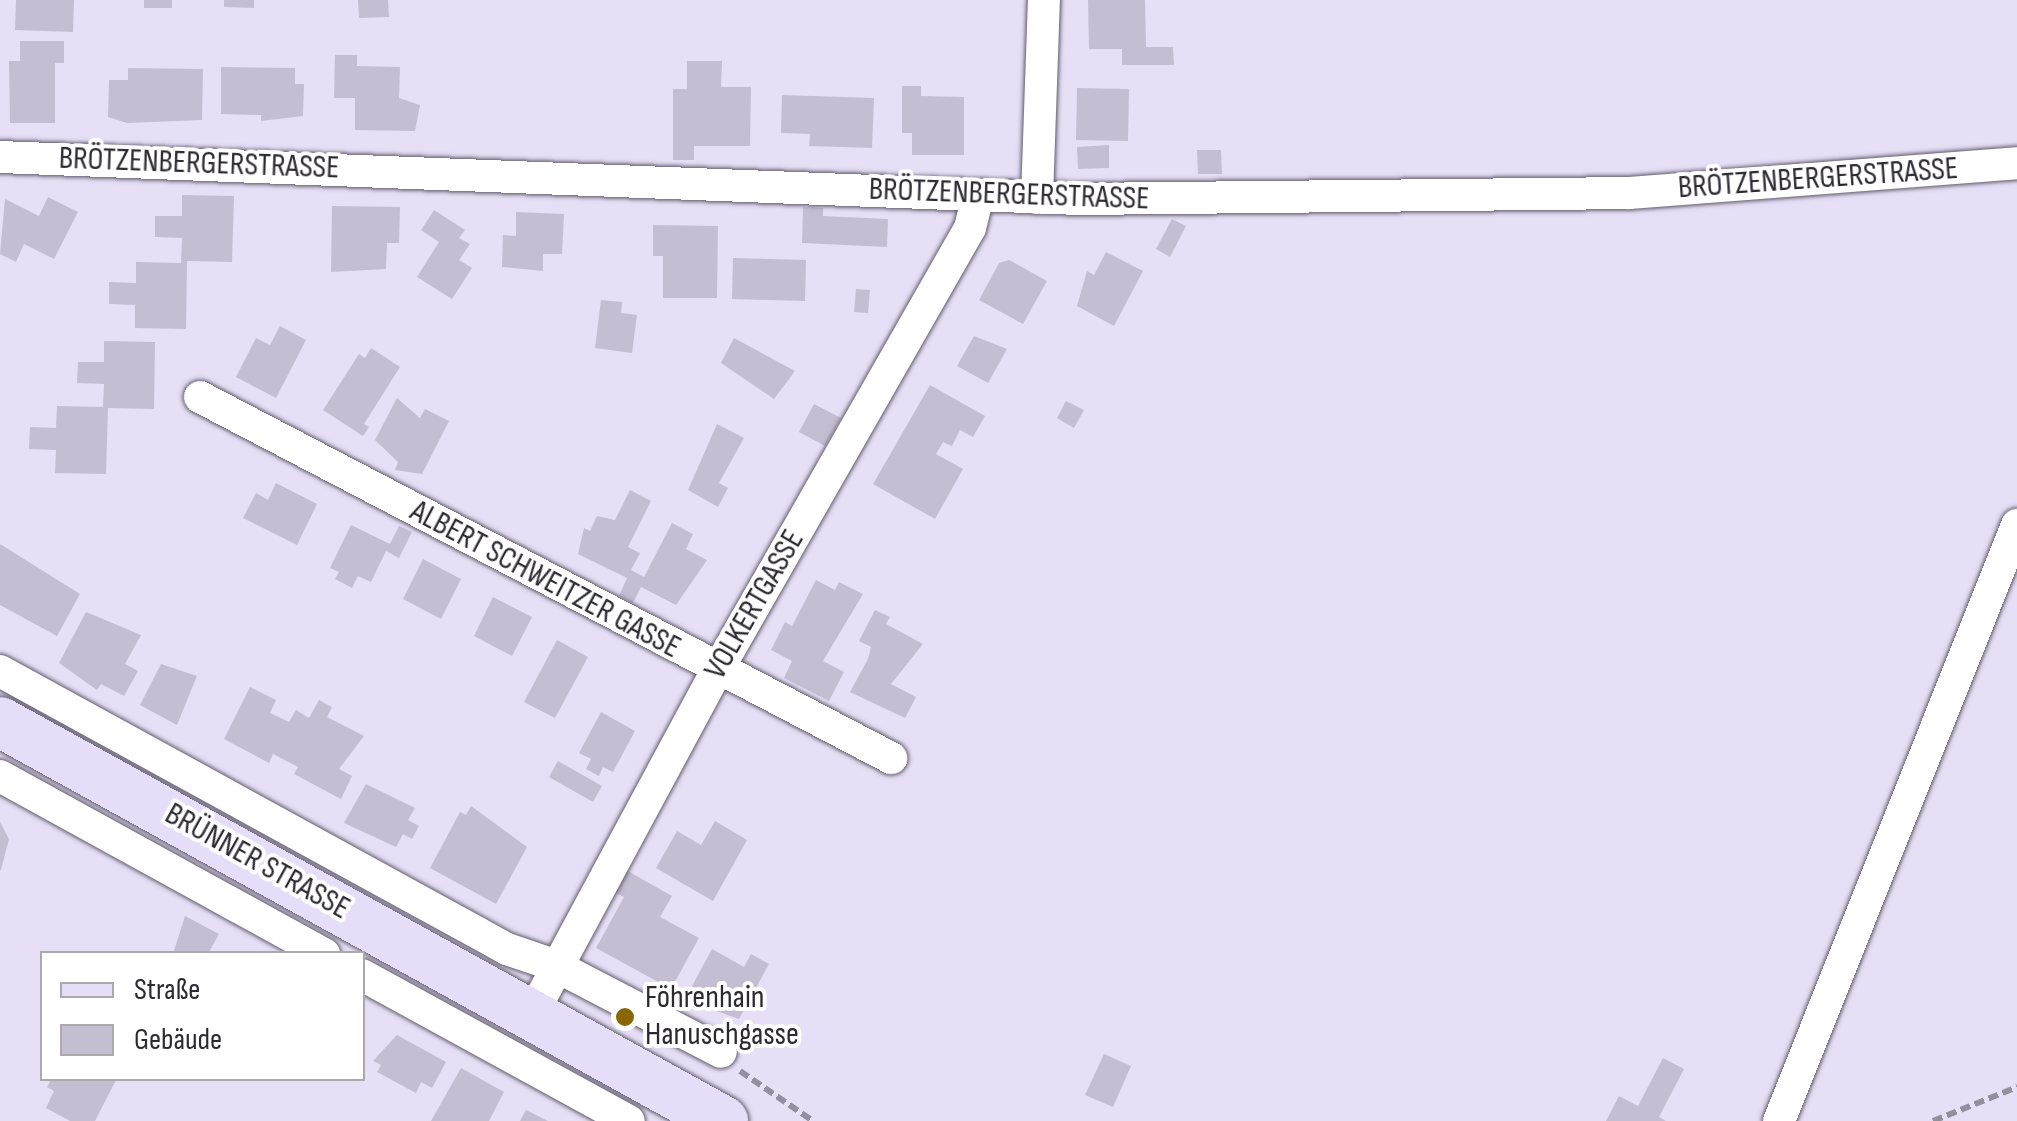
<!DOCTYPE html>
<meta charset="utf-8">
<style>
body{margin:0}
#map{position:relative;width:2017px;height:1121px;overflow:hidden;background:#e6dff5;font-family:"Sofia Sans Condensed",sans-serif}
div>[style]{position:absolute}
.building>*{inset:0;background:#c5bed3}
.path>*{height:6px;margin-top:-3px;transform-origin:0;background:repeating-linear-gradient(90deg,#948f9f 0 10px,transparent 0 15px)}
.roads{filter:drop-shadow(0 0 2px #615b6d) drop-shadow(0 0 2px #615b6d)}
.minor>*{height:32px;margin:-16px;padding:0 16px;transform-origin:16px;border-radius:16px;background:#fff}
.primary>*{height:50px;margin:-25px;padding:0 25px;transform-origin:25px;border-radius:25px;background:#e6ddf8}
.dots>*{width:28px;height:28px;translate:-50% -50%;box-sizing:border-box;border:5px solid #fff;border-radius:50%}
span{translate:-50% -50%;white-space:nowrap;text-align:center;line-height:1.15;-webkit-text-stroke:8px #fff;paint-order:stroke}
.street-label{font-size:32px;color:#2c2931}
.poi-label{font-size:32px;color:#2c2931}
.left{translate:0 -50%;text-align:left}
.legend{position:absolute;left:40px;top:951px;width:325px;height:130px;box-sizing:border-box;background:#fff;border:2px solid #aba9ad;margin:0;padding:12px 18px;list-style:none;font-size:30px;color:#2c2931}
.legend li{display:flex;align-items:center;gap:20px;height:50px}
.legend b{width:50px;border:2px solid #aba9ad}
</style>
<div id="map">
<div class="building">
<div style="clip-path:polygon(16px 0,74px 0,73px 32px,15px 30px)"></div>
<div style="clip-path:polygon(144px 0,172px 0,172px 8px,144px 8px)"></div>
<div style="clip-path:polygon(224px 0,254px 0,254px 8px,224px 7px)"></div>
<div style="clip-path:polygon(358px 0,388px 0,389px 17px,359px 18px)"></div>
<div style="clip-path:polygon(1088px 0,1145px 0,1146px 47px,1173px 47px,1174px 65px,1122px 65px,1122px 49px,1089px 49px)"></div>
<div style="clip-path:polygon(20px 41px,64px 41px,64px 63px,55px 63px,55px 123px,10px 123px,9px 61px,20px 61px)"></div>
<div style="clip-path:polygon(335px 55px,357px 55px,357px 66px,400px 67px,399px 98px,420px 105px,415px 131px,355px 130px,355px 98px,334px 98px)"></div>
<div style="clip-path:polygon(687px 61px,722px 61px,721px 87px,751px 87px,750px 146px,694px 146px,694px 160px,673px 160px,673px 89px,687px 89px)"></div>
<div style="clip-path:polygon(221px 67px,295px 68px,295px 84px,304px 84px,303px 116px,261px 121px,261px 115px,221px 114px)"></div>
<div style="clip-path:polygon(128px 68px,203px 69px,202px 120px,127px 123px,108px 117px,109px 80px,128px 80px)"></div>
<div style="clip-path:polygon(902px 86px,921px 86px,921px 96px,964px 97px,964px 155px,912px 155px,912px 133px,902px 133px)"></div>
<div style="clip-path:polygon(1077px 88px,1129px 89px,1128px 141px,1076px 140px)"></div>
<div style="clip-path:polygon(782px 95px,874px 98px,872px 148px,809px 146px,810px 134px,781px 133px)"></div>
<div style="clip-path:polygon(1109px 145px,1109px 168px,1078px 169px,1077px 147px)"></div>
<div style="clip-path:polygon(1197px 150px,1221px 150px,1222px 174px,1198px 174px)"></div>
<div style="clip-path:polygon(182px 195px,234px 196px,232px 262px,187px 261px,186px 329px,135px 328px,135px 305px,109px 304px,109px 282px,136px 283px,136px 262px,181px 263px,182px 238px,155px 237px,155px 216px,182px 216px)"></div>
<div style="clip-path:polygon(48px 197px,78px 212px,54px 259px,24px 244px,16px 262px,0 254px,5px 199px,39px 216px)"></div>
<div style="clip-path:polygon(332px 206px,400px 207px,399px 243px,387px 243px,386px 269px,331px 272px)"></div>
<div style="clip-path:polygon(803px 207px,823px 208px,823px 216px,888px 219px,887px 247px,802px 243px)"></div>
<div style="clip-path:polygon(434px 210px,465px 230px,459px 238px,470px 244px,459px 260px,472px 268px,452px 299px,417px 277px,439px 242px,421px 230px)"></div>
<div style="clip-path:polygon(516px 212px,564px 214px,562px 254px,543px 254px,543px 271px,502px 267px,503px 235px,516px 236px)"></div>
<div style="clip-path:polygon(1172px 219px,1186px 226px,1170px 257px,1156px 249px)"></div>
<div style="clip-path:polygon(653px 225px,718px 226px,717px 298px,663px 298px,663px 256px,653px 256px)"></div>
<div style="clip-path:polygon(1106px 252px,1143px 271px,1114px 326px,1077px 306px,1087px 271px,1094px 275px)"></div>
<div style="clip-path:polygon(733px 258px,806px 260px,805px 301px,732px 299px)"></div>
<div style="clip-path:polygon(1009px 260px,1047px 281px,1023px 324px,979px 300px,999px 263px)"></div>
<div style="clip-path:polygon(856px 289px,870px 290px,868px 313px,854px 312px)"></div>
<div style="clip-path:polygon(601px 300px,622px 302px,621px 313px,637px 315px,632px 353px,595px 348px)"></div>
<div style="clip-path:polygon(280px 326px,306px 340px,276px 398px,236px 377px,256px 338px,270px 345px)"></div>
<div style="clip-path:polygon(974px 336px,1007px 349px,988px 383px,957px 366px)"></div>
<div style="clip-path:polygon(734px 338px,795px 371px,774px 399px,721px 363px)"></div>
<div style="clip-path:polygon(104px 341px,155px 342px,154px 409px,108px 408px,106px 474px,55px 473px,56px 450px,29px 449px,30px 427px,56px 428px,57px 406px,103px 407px,104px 384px,77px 383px,78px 362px,104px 362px)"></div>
<div style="clip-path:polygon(371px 348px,400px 367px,364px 424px,369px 427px,363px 436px,323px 410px,359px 354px,365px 358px)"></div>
<div style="clip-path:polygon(930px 385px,985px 416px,973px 437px,960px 430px,952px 446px,943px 442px,936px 454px,963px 469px,935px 519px,873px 484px)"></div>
<div style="clip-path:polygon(397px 398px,420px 418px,425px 409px,449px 421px,422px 474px,395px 470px,398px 462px,375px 440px)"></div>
<div style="clip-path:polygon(1066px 401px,1084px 410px,1074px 428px,1057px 418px)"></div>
<div style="clip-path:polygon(814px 404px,841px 418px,825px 446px,799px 432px)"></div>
<div style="clip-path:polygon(717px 424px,744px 438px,719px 483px,728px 488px,718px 507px,688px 490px)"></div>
<div style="clip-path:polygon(276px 483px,317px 504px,297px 545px,243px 518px,256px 493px,268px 500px)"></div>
<div style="clip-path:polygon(630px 490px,651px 501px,628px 547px,640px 553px,631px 570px,644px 577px,672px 523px,693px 534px,686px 549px,707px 560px,676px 605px,641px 587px,633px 603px,619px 596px,627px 578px,578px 554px,584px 528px,590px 531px,597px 516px,615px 520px)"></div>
<div style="clip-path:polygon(351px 525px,390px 544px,399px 526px,412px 532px,399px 558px,386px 551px,371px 582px,358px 576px,352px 588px,335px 579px,339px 572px,330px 568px)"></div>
<div style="clip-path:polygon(0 544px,80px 594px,57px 636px,0 605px)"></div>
<div style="clip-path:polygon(423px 559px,461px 579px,441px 619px,403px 599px)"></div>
<div style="clip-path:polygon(816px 580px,835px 590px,839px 582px,863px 594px,823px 661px,844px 672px,829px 701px,784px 678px,792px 661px,771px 650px,785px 622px,792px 626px)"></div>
<div style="clip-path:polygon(493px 597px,532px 617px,512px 656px,474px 636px)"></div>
<div style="clip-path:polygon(875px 610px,890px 617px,886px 624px,923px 644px,891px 684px,916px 697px,905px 718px,850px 692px,868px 659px,871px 647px,859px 641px)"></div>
<div style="clip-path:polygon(86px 612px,141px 635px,125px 664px,138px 671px,124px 696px,101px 684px,97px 690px,59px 663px)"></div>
<div style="clip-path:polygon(557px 640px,588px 657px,555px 718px,524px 702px)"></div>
<div style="clip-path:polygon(161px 664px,197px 676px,177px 725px,140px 705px)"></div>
<div style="clip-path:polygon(250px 687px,276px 700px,270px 713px,289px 722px,296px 710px,309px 718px,319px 700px,332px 707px,327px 717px,364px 736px,339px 769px,352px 776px,341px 799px,294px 774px,298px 767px,273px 754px,269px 763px,224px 739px)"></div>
<div style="clip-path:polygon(601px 712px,635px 731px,613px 772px,603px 767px,599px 776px,586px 769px,591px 759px,579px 753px)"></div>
<div style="clip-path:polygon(558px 761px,602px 786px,593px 802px,549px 777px)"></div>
<div style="clip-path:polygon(366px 784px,415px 808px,408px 820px,419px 826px,412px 839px,403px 834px,396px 847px,344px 823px)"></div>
<div style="clip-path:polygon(471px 806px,527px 847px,496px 904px,430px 868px,460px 812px,466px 815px)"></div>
<div style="clip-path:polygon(715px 821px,747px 840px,713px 901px,656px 868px,677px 831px,701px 845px)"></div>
<div style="clip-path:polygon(0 822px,9px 839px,1px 870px,0 870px)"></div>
<div style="clip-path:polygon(626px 870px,672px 896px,660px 917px,699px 938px,671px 989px,596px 948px,624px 897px,614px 892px)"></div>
<div style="clip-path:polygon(185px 916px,219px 934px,208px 954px,173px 954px)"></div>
<div style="clip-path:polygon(712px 949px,744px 967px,751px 954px,769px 964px,739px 1019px,705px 1007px,701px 991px,692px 986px)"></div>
<div style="clip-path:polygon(397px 1035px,446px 1062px,432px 1088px,421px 1082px,416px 1093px,377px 1072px,381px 1065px,373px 1061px)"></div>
<div style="clip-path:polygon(1104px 1054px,1131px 1066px,1113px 1107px,1085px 1095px)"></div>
<div style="clip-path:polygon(1663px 1058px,1684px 1069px,1659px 1117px,1666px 1121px,1606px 1121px,1619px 1096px,1638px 1106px)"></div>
<div style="clip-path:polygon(461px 1068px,504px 1092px,489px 1121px,431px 1121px)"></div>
<div style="clip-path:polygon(52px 1078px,117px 1078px,95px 1121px,70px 1121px,46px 1108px,54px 1091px,47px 1087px)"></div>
<div style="clip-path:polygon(526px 1110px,548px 1121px,520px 1121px)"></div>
</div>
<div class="path">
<div style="left:740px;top:1071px;width:88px;rotate:34.4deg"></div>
<div style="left:1933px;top:1121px;width:91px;rotate:-22deg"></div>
</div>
<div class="roads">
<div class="minor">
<div style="left:0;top:157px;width:1079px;rotate:2.23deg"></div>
<div style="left:1078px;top:199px;width:551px;rotate:-0.62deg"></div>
<div style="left:1629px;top:193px;width:389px;rotate:-4.4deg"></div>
<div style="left:1037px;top:198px;width:198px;rotate:-88deg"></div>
<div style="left:200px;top:397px;width:780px;rotate:27.58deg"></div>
<div style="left:0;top:671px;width:578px;rotate:28.74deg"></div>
<div style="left:507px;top:949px;width:50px;rotate:18.8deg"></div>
<div style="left:554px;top:965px;width:188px;rotate:27.5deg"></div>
<div style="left:0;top:776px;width:370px;rotate:28.8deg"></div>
<div style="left:362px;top:975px;width:304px;rotate:28.7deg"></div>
<div style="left:532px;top:1014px;width:390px;rotate:-61.7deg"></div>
<div style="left:717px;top:671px;width:510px;rotate:-60.27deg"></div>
<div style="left:970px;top:228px;width:33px;rotate:-76deg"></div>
<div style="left:1779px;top:1121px;width:642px;rotate:-68.23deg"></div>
</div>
<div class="primary">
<div style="left:0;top:722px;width:826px;rotate:28.89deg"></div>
</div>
</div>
<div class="dots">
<div style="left:625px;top:1017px;background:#8b6606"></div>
</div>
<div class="street-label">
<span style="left:199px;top:164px;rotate:2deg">BRÖTZENBERGERSTRASSE</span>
<span style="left:1818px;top:179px;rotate:-4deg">BRÖTZENBERGERSTRASSE</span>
<span style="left:1009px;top:195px;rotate:2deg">BRÖTZENBERGERSTRASSE</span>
<span style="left:545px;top:580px;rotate:28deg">ALBERT SCHWEITZER GASSE</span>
<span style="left:755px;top:605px;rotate:-60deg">VOLKERTGASSE</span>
<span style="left:257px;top:862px;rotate:29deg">BRÜNNER STRASSE</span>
</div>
<div class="poi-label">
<span class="left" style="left:645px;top:1017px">Föhrenhain<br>Hanuschgasse</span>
</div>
<ul class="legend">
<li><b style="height:12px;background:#e6ddf8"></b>Straße</li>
<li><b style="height:28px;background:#c5bed3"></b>Gebäude</li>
</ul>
</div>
